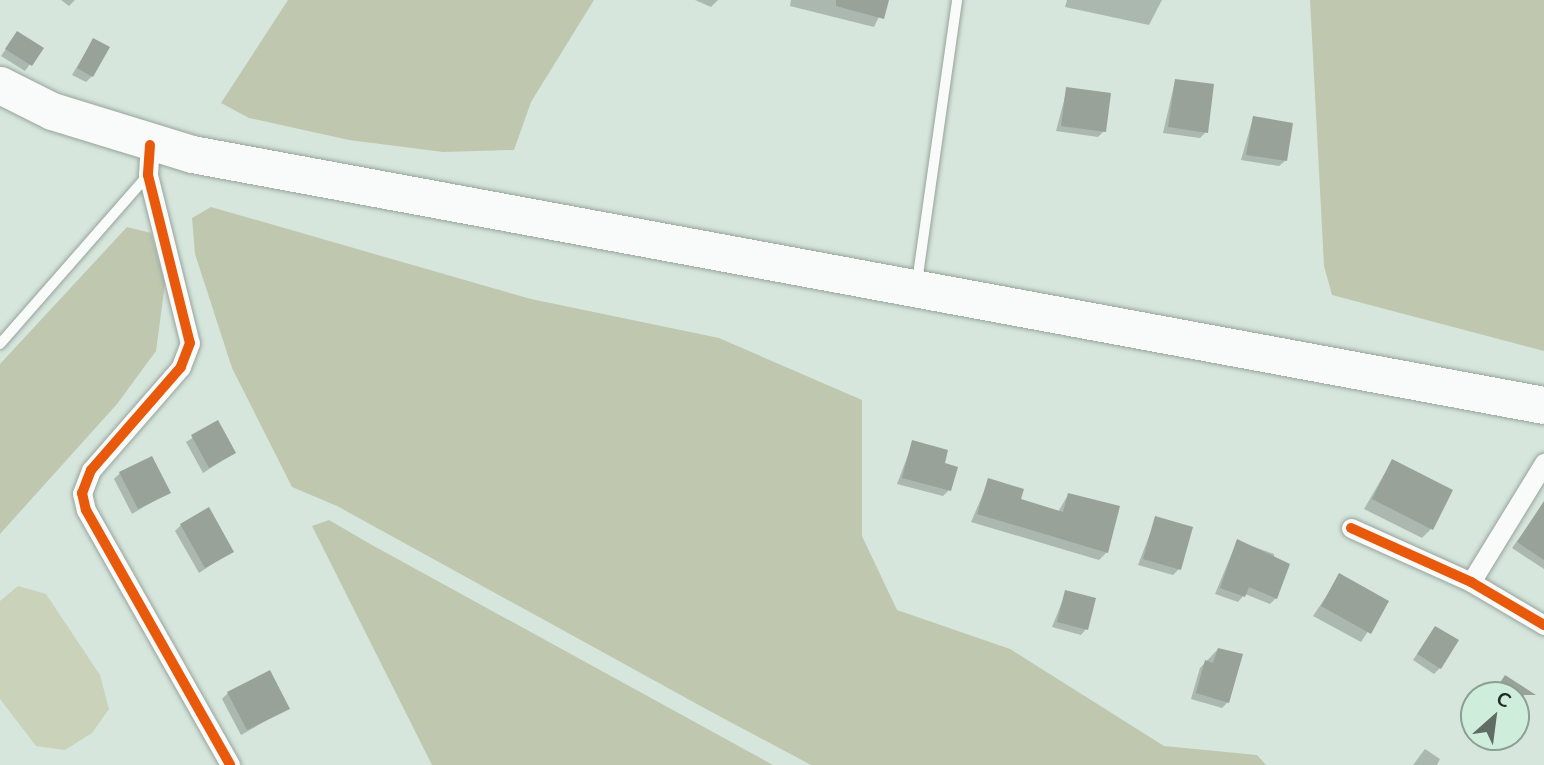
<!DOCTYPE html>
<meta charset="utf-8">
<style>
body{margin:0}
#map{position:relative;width:1544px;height:765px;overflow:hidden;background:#d6e6dc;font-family:Lato,sans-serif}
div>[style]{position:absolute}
.green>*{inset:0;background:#cad3ba}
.forest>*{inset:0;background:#bfc8af}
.shadow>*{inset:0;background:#0003}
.building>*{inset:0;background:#98a299}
.roads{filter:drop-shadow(0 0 2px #97a39c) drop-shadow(0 0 2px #97a39c)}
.lane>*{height:10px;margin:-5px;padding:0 5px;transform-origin:5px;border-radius:5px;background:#f9fbfa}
.street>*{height:19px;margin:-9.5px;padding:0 9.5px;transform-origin:9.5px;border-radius:9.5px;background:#f9fbfa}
.highway>*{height:37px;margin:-18.5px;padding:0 18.5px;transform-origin:18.5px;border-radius:18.5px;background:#f9fbfa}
.cycleway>*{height:10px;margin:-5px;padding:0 5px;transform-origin:5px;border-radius:5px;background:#e8590c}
span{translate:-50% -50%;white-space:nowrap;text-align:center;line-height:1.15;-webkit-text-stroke:7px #cfeddb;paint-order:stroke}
.north{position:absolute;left:1460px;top:681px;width:70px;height:70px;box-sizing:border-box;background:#cfeddb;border:2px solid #89a092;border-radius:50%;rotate:28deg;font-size:19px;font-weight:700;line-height:28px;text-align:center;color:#202c25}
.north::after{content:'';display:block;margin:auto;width:24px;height:32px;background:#606d65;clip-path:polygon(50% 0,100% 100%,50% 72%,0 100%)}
</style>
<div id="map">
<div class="green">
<div style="clip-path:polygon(18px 586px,46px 594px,100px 675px,109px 709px,92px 733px,65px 750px,36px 746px,0 699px,0 601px)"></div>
</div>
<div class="forest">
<div style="clip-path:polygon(288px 0,594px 0,531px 102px,514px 150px,443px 152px,349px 140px,249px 118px,221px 103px)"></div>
<div style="clip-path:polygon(1310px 0,1544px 0,1544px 351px,1332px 295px,1324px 266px)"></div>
<div style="clip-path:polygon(211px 207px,531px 299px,719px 338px,862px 400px,862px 536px,897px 610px,1010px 649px,1164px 746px,1257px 755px,1266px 765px,811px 765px,706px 709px,337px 506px,292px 487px,232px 368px,195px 254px,192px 218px)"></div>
<div style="clip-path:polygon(127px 227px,151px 233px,165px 284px,156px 351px,117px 404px,0 534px,0 364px)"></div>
<div style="clip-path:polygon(329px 520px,372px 545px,773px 765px,432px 765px,312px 526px)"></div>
</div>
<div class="shadow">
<div style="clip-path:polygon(61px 0,75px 0,69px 6px)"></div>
<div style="clip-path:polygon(695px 0,718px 0,711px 7px)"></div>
<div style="clip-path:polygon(791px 0,887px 0,874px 27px,790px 6px)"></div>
<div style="clip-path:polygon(1067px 0,1162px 0,1149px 25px,1065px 7px)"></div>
<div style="clip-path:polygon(17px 33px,41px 49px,25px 71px,1px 56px)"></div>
<div style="clip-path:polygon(93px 40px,92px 76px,86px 82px,72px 75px)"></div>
<div style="clip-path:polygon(1175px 81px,1206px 132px,1200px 138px,1163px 133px)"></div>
<div style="clip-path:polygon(1067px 89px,1104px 131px,1098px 137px,1056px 131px)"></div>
<div style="clip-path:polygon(1253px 118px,1285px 161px,1279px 166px,1241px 160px)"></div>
<div style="clip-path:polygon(217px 423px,234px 453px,203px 473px,186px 442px)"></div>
<div style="clip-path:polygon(913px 442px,943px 464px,949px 490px,943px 496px,897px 484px)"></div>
<div style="clip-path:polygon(1392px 461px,1431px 529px,1422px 538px,1364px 509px)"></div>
<div style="clip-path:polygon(120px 473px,169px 492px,132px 514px,114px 479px)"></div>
<div style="clip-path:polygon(989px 480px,1019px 500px,1058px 512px,1068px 495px,1107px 552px,1099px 560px,971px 522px)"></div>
<div style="clip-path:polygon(1543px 505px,1544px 506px,1544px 569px,1512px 548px)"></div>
<div style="clip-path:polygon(1156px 518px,1179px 569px,1173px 575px,1138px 565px)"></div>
<div style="clip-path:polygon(181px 525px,232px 551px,199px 573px,175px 531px)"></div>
<div style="clip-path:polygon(1237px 541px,1274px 554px,1276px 598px,1270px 604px,1245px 594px,1238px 602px,1215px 594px)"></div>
<div style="clip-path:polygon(1340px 576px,1387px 602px,1361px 642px,1313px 616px)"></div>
<div style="clip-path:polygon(1066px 592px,1086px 629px,1081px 635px,1052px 627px)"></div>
<div style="clip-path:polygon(1435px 628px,1440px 668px,1434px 674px,1413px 660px)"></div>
<div style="clip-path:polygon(1218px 649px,1228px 702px,1222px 708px,1191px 699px,1200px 668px)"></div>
<div style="clip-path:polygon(1506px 677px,1527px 691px,1516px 708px,1516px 695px,1492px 695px)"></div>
<div style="clip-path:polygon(228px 693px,288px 708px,241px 735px,222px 699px)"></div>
<div style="clip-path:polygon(1425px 749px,1440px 759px,1437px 765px,1413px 765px)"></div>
</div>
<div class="building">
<div style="clip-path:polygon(836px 0,889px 0,884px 19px,836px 6px)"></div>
<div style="clip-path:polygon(17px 31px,44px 48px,32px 66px,5px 49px)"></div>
<div style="clip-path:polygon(93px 38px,110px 47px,93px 77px,77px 68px)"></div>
<div style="clip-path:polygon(1175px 79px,1214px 84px,1208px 133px,1168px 127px)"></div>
<div style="clip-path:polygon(1066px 87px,1111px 93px,1106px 132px,1061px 126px)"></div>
<div style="clip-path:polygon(1253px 116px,1293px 123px,1287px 161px,1246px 155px)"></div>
<div style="clip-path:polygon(218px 420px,236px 453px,209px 468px,191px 435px)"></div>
<div style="clip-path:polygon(912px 440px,948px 450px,945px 463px,958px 467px,951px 491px,902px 478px)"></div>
<div style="clip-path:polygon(152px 456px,171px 493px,138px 509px,119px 472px)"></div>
<div style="clip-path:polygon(1392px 459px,1453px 490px,1433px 530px,1372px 499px)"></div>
<div style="clip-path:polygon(988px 478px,1024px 489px,1021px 499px,1063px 512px,1068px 493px,1120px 506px,1108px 553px,977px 514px)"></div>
<div style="clip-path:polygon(1544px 501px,1544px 560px,1517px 542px)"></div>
<div style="clip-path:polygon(209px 507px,234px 552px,205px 568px,180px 524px)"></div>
<div style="clip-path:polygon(1155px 516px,1193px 527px,1181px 570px,1143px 559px)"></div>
<div style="clip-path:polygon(1237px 539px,1290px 564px,1277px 599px,1249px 587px,1245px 597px,1220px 588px)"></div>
<div style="clip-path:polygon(1339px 573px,1389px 601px,1371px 634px,1321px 606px)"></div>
<div style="clip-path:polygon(1065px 590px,1096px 598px,1088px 630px,1057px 622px)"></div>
<div style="clip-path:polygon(1435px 626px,1459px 640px,1441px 669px,1417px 654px)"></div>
<div style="clip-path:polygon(1218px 648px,1243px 654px,1229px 703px,1196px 693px,1205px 660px,1213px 663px)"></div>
<div style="clip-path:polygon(270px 670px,290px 709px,247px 730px,227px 692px)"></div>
<div style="clip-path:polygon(1505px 675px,1536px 695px,1492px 695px)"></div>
</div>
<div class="roads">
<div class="lane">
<div style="left:917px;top:282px;width:285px;rotate:-81.9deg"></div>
<div style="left:0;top:344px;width:225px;rotate:-48.8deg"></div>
</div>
<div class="street">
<div style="left:150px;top:145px;width:30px;rotate:94deg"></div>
<div style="left:148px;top:175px;width:173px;rotate:76deg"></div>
<div style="left:190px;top:343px;width:26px;rotate:111deg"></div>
<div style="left:181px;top:367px;width:137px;rotate:131.1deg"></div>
<div style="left:91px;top:470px;width:25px;rotate:111deg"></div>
<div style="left:82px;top:493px;width:17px;rotate:77deg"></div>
<div style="left:86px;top:510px;width:293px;rotate:60.5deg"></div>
<div style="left:1351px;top:528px;width:132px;rotate:24.2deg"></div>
<div style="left:1471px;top:582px;width:85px;rotate:30.5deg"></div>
<div style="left:1471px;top:582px;width:140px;rotate:-58.5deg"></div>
</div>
<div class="highway">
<div style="left:0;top:85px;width:58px;rotate:26.6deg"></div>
<div style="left:52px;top:111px;width:146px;rotate:17.1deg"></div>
<div style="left:192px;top:154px;width:1375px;rotate:10.52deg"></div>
</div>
</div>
<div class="cycleway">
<div style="left:150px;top:145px;width:30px;rotate:94deg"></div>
<div style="left:148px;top:175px;width:173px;rotate:76deg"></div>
<div style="left:190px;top:343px;width:26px;rotate:111deg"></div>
<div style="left:181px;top:367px;width:137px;rotate:131.1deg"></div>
<div style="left:91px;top:470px;width:25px;rotate:111deg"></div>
<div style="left:82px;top:493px;width:17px;rotate:77deg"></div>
<div style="left:86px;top:510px;width:293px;rotate:60.5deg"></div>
<div style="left:1351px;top:528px;width:132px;rotate:24.2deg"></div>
<div style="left:1471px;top:582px;width:85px;rotate:30.5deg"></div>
</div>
<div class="north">С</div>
</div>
